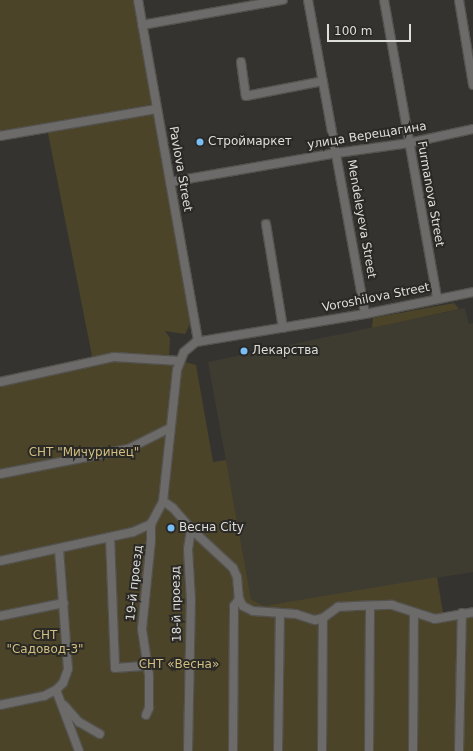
<!DOCTYPE html>
<html>
<head>
<meta charset="utf-8">
<style>
  body { margin:0 }
  #map { position:relative; width:473px; height:751px; overflow:hidden; background:#34332f; font-family:"DejaVu Sans",sans-serif }
  div>[style] { position:absolute }
  [style*='--x'] { left:calc(var(--x)*1px); top:calc(var(--y)*1px); width:calc(var(--w)*1px); rotate:calc(var(--a)*1deg) }
  .built>* { inset:0; background:#3e3b31 }
  .green>* { inset:0; background:#4c4428 }
  .roads { filter:drop-shadow(1px 0 #53524e) drop-shadow(-1px 0 #53524e) drop-shadow(0 1px #53524e) drop-shadow(0 -1px #53524e) }
  .minor>* { height:8px; margin:-4px; padding:0 4px; transform-origin:4px; border-radius:4px; background:#6c6b69 }
  .dots>* { width:11px; height:11px; translate:-50% -50%; box-sizing:border-box; border:2px solid #2a2925; border-radius:50% }
  span { translate:-50% -50%; white-space:nowrap; text-align:center; line-height:1.15; -webkit-text-stroke:4px #2a2925; paint-order:stroke }
  .street-label { font-size:12px; color:#dededb }
  .poi-label { font-size:12px; color:#dededb }
  .left { translate:0 -50%; text-align:left }
  .park-label { font-size:12px; color:#d1bf82 }
  .scale { position:absolute; left:327px; top:24px; width:84px; height:18px; box-sizing:border-box; border:2px solid #dededb; border-top:0; padding-left:5px; font-size:12px; line-height:14px; white-space:nowrap; color:#dededb; -webkit-text-stroke:3px #2a2925; paint-order:stroke }
</style>
</head>
<body>
<div id="map">
  <div class="built">
    <div style="clip-path:polygon(465px 308px,469px 324px,473px 323px,473px 572px,262px 606px,251px 599px,208px 362px)"></div>
  </div>
  <div class="green">
    <div style="clip-path:polygon(0 0,134px 0,153px 104px,0 133px)"></div>
    <div style="clip-path:polygon(155px 109px,190px 324px,185px 334px,165px 331px,170px 338px,169px 358px,196px 365px,213px 462px,226px 460px,251px 599px,263px 606px,437px 577px,444px 619px,473px 612px,473px 751px,0 751px,0 382px,93px 361px,47px 128px)"></div>
    <div style="clip-path:polygon(454px 303px,459px 309px,372px 328px,373px 318px)"></div>
  </div>
  <div class="roads">
    <div class="minor">
      <div style="--x:138;--y:0;--w:346;--a:80"></div>
      <div style="--x:308;--y:0;--w:319;--a:79.7"></div>
      <div style="--x:384;--y:0;--w:304;--a:79.9"></div>
      <div style="--x:459;--y:0;--w:86;--a:80.6"></div>
      <div style="--x:142;--y:25;--w:143;--a:-10.1"></div>
      <div style="--x:241;--y:62;--w:34;--a:82"></div>
      <div style="--x:246;--y:96;--w:78;--a:-11"></div>
      <div style="--x:0;--y:136;--w:159;--a:-9.8"></div>
      <div style="--x:170;--y:182;--w:169;--a:-9.9"></div>
      <div style="--x:337;--y:153;--w:73;--a:-7.9"></div>
      <div style="--x:409;--y:143;--w:66;--a:-12.3"></div>
      <div style="--x:266;--y:224;--w:105;--a:80.7"></div>
      <div style="--x:0;--y:382;--w:117;--a:-12.4"></div>
      <div style="--x:114;--y:357;--w:66;--a:3.5"></div>
      <div style="--x:0;--y:474;--w:130;--a:-11.1"></div>
      <div style="--x:128;--y:449;--w:47;--a:-26.6"></div>
      <div style="--x:163;--y:501;--w:12;--a:35"></div>
      <div style="--x:173;--y:508;--w:28;--a:49"></div>
      <div style="--x:191;--y:529;--w:57;--a:42.9"></div>
      <div style="--x:233;--y:568;--w:10;--a:66"></div>
      <div style="--x:237;--y:577;--w:22;--a:85"></div>
      <div style="--x:239;--y:599;--w:8;--a:60"></div>
      <div style="--x:243;--y:606;--w:11;--a:27"></div>
      <div style="--x:253;--y:611;--w:43;--a:4"></div>
      <div style="--x:296;--y:614;--w:20;--a:18"></div>
      <div style="--x:315;--y:620;--w:8;--a:-14"></div>
      <div style="--x:323;--y:618;--w:19;--a:-36"></div>
      <div style="--x:338;--y:607;--w:17;--a:-3"></div>
      <div style="--x:355;--y:606;--w:37;--a:-2"></div>
      <div style="--x:392;--y:605;--w:45;--a:18"></div>
      <div style="--x:435;--y:619;--w:39;--a:-10"></div>
      <div style="--x:110;--y:537;--w:131;--a:87.8"></div>
      <div style="--x:115;--y:668;--w:32;--a:-4"></div>
      <div style="--x:0;--y:561;--w:136;--a:-12.3"></div>
      <div style="--x:133;--y:532;--w:20;--a:-24"></div>
      <div style="--x:151;--y:524;--w:26;--a:-62"></div>
      <div style="--x:163;--y:501;--w:132;--a:-83.9"></div>
      <div style="--x:177;--y:370;--w:19;--a:-69"></div>
      <div style="--x:184;--y:352;--w:16;--a:-40"></div>
      <div style="--x:196;--y:342;--w:171;--a:-9.4"></div>
      <div style="--x:365;--y:314;--w:110;--a:-11.5"></div>
      <div style="--x:0;--y:616;--w:65;--a:-11.5"></div>
      <div style="--x:56;--y:690;--w:65;--a:69.3"></div>
      <div style="--x:0;--y:705;--w:45;--a:-11.6"></div>
      <div style="--x:44;--y:696;--w:13;--a:-27"></div>
      <div style="--x:56;--y:690;--w:10;--a:-45"></div>
      <div style="--x:63;--y:683;--w:15;--a:-70"></div>
      <div style="--x:68;--y:669;--w:121;--a:-94.3"></div>
      <div style="--x:64;--y:705;--w:23;--a:49"></div>
      <div style="--x:79;--y:722;--w:24;--a:30"></div>
      <div style="--x:146;--y:715;--w:8;--a:-67"></div>
      <div style="--x:149;--y:708;--w:33;--a:-90"></div>
      <div style="--x:149;--y:675;--w:47;--a:-98.7"></div>
      <div style="--x:142;--y:629;--w:89;--a:-84.2"></div>
      <div style="--x:151;--y:540;--w:16;--a:-90"></div>
      <div style="--x:188;--y:751;--w:150;--a:-88.9"></div>
      <div style="--x:191;--y:601;--w:52;--a:-93.3"></div>
      <div style="--x:188;--y:549;--w:20;--a:-81"></div>
      <div style="--x:233;--y:751;--w:145;--a:-89.6"></div>
      <div style="--x:234;--y:606;--w:9;--a:-54"></div>
      <div style="--x:278;--y:751;--w:136;--a:-89.2"></div>
      <div style="--x:322;--y:751;--w:133;--a:-89.6"></div>
      <div style="--x:369;--y:751;--w:145;--a:-89.6"></div>
      <div style="--x:413;--y:751;--w:138;--a:-89.6"></div>
      <div style="--x:459;--y:751;--w:138;--a:-88.8"></div>
    </div>
  </div>
  <div class="dots">
    <div style="left:200px;top:142px;background:#78bff7"></div>
    <div style="left:244px;top:351px;background:#78bff7"></div>
    <div style="left:171px;top:528px;background:#78bff7"></div>
  </div>
  <div class="street-label">
    <span style="left:367px;top:136px;rotate:-9deg">улица Верещагина</span>
    <span style="left:180px;top:169px;rotate:80deg">Pavlova Street</span>
    <span style="left:430px;top:194px;rotate:80deg">Furmanova Street</span>
    <span style="left:361px;top:219px;rotate:80deg">Mendeleyeva Street</span>
    <span style="left:376px;top:298px;rotate:-11deg">Voroshilova Street</span>
    <span style="left:135px;top:583px;rotate:-84deg">19-й проезд</span>
    <span style="left:177px;top:604px;rotate:-91deg">18-й проезд</span>
  </div>
  <div class="poi-label">
    <span class="left" style="left:208px;top:142px">Строймаркет</span>
    <span class="left" style="left:252px;top:351px">Лекарства</span>
    <span class="left" style="left:179px;top:528px">Весна City</span>
  </div>
  <div class="park-label">
    <span style="left:84px;top:453px">СНТ "Мичуринец"</span>
    <span style="left:45px;top:643px">СНТ<br>"Садовод-3"</span>
    <span style="left:179px;top:665px">СНТ «Весна»</span>
  </div>
  <div class="scale">100 m</div>
</div>
</body>
</html>
